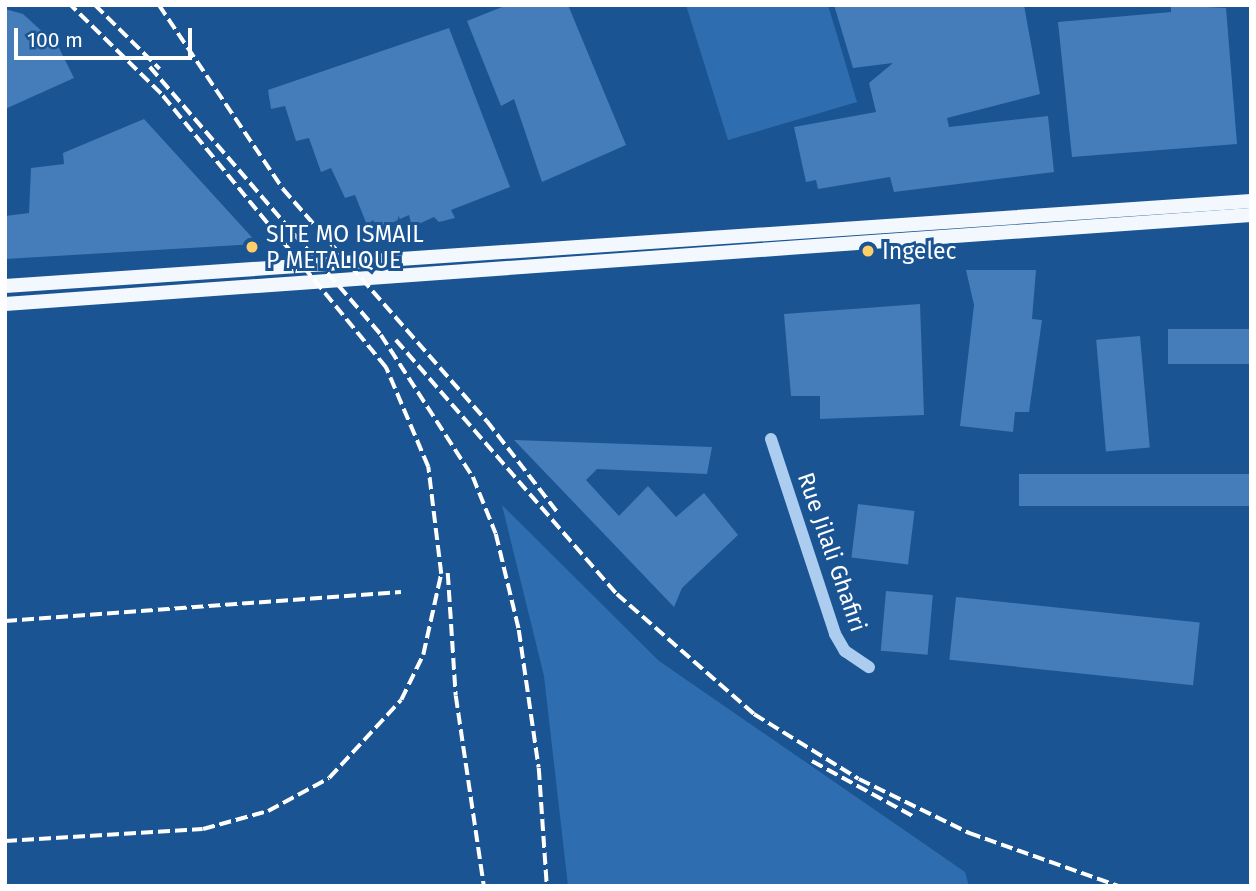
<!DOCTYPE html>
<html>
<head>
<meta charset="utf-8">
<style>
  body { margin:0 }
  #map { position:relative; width:1256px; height:891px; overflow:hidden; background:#1b5492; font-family:"Fira Sans",sans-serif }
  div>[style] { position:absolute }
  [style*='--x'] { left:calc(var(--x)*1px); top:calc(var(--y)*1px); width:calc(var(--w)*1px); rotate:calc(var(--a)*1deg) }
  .green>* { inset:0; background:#2e6eb0 }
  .building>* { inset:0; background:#447db9; transform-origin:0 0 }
  .minor>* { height:12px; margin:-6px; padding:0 6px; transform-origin:6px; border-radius:6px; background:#accdef }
  .major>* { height:14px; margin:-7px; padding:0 7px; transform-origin:7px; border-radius:7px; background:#f3f8ff }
  .rail>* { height:3.5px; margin-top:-1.75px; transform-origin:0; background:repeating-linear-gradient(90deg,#fff 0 12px,transparent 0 17px) }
  .dots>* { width:19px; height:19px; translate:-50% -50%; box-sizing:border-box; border:4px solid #1b5492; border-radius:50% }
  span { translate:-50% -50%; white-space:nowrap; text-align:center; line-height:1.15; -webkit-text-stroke:6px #1b5492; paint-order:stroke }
  .poi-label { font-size:23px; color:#fff }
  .left { translate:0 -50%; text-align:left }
  .street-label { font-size:23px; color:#fff }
  .frame { position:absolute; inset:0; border:7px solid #fff; pointer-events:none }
  .scale { position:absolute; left:14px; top:28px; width:178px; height:32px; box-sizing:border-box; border:4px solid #fff; border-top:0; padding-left:9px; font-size:21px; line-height:24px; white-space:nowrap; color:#fff; -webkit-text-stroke:5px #1b5492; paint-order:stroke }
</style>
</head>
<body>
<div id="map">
  <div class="green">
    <div style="clip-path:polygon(686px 5px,828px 5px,857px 102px,728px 140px)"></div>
    <div style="clip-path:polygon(502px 505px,659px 661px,965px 872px,969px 886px,568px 886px,544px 676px)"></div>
  </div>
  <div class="building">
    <div style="clip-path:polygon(507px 5px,568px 5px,626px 145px,542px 182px,514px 99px,501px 106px,467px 21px)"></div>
    <div style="clip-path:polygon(834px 5px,1024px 5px,1040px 94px,947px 118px,949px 127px,1048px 116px,1054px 172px,894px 192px,890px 177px,818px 189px,816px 180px,806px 182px,794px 127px,876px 112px,869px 83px,893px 63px,853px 68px)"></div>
    <div style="clip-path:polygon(1171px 5px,1226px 8px,1237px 144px,1072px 157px,1058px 22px,1171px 12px)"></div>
    <div style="clip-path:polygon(5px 9px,23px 14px,58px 46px,74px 78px,5px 109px)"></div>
    <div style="clip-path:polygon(449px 28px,510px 187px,451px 210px,455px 218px,439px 222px,434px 217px,412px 227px,409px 215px,378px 229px,373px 220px,367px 225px,355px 195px,345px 198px,331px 168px,321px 172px,309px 138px,296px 141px,285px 106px,271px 109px,268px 90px)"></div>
    <div style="clip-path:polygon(144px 119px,258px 244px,5px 259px,5px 216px,29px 213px,31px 168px,64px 164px,63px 153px)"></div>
    <div style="clip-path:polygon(966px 270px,1036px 270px,1032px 319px,1042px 320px,1029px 412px,1015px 412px,1013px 432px,960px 426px,974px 305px)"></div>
    <div style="clip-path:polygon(920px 304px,924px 415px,820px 419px,820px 396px,791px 396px,784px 314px)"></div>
    <div style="left:1251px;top:329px;width:35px;height:83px;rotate:90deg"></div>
    <div style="left:1140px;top:336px;width:112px;height:44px;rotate:85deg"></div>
    <div style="clip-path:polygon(514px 440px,712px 447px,707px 474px,597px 469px,586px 480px,619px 516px,648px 486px,676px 517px,704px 493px,738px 535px,682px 588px,674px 607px)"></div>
    <div style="left:1019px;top:474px;width:232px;height:32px"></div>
    <div style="left:858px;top:504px;width:57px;height:54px;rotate:7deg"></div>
    <div style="left:886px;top:591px;width:47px;height:60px;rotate:5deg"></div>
    <div style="left:956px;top:597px;width:245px;height:63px;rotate:6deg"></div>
  </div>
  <div class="minor">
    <div style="--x:771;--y:439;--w:205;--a:71.8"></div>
    <div style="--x:835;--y:634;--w:20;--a:60"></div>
    <div style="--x:845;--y:651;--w:29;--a:34"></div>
  </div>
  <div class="major">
    <div style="--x:5;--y:286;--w:1249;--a:-3.9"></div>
    <div style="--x:5;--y:304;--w:1249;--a:-4.09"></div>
  </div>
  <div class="rail">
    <div style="--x:95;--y:5;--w:91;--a:44.6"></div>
    <div style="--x:159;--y:5;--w:222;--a:56"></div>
    <div style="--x:283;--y:189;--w:309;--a:48.7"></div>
    <div style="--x:487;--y:421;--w:116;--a:52.3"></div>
    <div style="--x:150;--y:67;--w:354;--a:49.2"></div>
    <div style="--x:381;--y:335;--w:169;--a:57.1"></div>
    <div style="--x:473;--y:477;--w:61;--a:68"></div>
    <div style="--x:496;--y:534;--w:99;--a:76.5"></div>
    <div style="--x:519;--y:630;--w:139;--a:81.8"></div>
    <div style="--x:539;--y:768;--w:118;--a:86.1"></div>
    <div style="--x:396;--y:340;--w:337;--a:49"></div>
    <div style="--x:617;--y:594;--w:182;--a:41.2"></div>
    <div style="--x:754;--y:714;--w:123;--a:31.8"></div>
    <div style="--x:859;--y:779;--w:123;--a:26.1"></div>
    <div style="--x:969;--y:833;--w:159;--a:19.5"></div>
    <div style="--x:448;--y:573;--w:123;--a:86.3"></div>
    <div style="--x:456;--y:696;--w:192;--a:81.6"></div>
    <div style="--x:5;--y:621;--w:397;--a:-4.2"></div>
    <div style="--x:812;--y:761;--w:119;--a:28.7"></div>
    <div style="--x:5;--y:841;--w:198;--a:-3.5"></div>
    <div style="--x:203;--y:829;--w:67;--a:-15.5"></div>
    <div style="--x:268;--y:811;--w:69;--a:-28.4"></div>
    <div style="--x:329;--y:778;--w:106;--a:-47.3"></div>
    <div style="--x:401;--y:700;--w:50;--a:-63.9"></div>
    <div style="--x:423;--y:655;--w:83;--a:-77.5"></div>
    <div style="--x:441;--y:574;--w:108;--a:-96.9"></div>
    <div style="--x:428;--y:467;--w:108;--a:-113"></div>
    <div style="--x:386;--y:368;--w:355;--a:-129.4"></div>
    <div style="--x:161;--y:94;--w:127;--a:-135.6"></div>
  </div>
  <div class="dots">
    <div style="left:252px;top:247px;background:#ffce69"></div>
    <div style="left:868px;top:251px;background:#ffce69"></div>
  </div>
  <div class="poi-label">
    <span class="left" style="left:266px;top:247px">SITE MO ISMAIL<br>P METALIQUE</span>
    <span class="left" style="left:882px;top:251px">Ingelec</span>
  </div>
  <div class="street-label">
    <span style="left:832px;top:552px;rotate:71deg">Rue Jilali Ghafiri</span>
  </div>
  <div class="frame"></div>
  <div class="scale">100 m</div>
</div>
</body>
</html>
